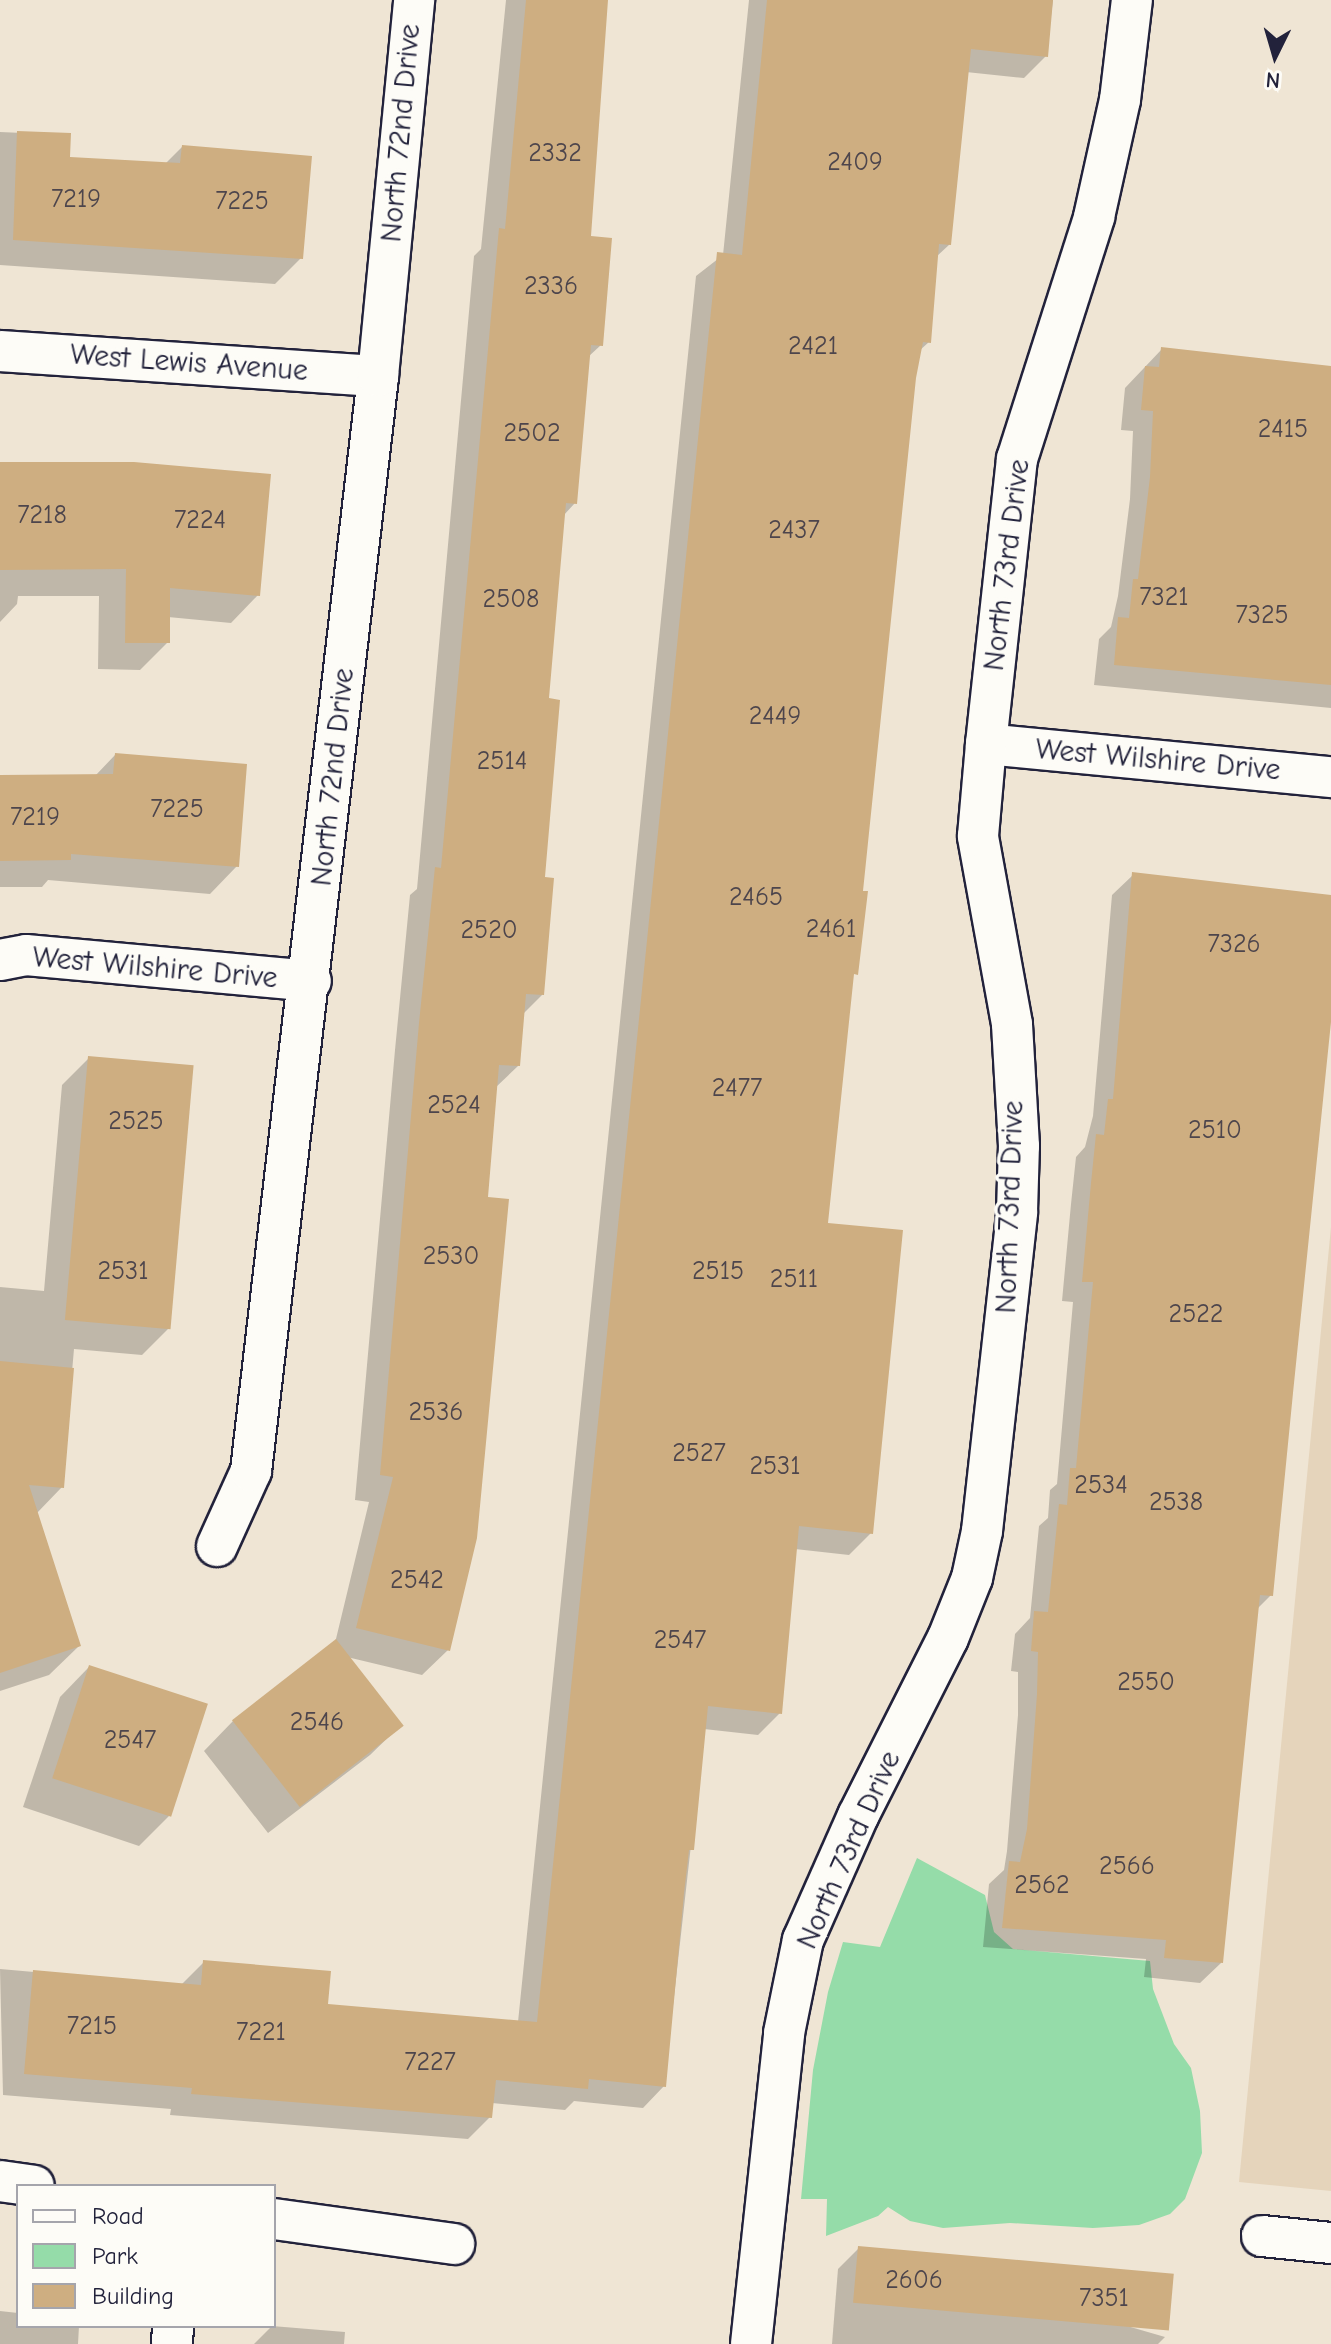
<!DOCTYPE html>
<html>
<head>
<meta charset="utf-8">
<style>
  body { margin:0 }
  #map { position:relative; width:1331px; height:2344px; overflow:hidden; background:#efe5d4; font-family:"Comic Neue",sans-serif }
  div>[style] { position:absolute }
  [style*='--x'] { left:calc(var(--x)*1px); top:calc(var(--y)*1px); width:calc(var(--w)*1px); rotate:calc(var(--a)*1deg) }
  .built>* { inset:0; background:#e5d4bb }
  .green>* { inset:0; background:#95dca9 }
  .shadow>* { inset:0; background:#0003 }
  .building>* { inset:0; background:#ceae81; transform-origin:0 0 }
  .roads { filter:drop-shadow(2px 0 #22223b) drop-shadow(-2px 0 #22223b) drop-shadow(0 2px #22223b) drop-shadow(0 -2px #22223b) }
  .minor>* { height:40px; margin:-20px; padding:0 20px; transform-origin:20px; border-radius:20px; background:#fdfcf7 }
  span { translate:-50% -50%; white-space:nowrap; text-align:center; line-height:1.15; -webkit-text-stroke:7px #fdfcf7; paint-order:stroke }
  .number-label { font-size:26px; color:#4d454c }
  .number-label span { -webkit-text-stroke-width:0 }
  .street-label { font-size:30px; color:#22223b }
  .legend { position:absolute; left:16px; top:2184px; width:260px; height:144px; box-sizing:border-box; background:#fdfcf7; border:2px solid #a5a5ac; margin:0; padding:10px 14px; list-style:none; font-size:24px; color:#22223b }
  .legend li { display:flex; align-items:center; gap:16px; height:40px }
  .legend b { width:40px; border:2px solid #a5a5ac }
  .north { position:absolute; left:1235px; top:16px; width:80px; height:80px; -webkit-text-stroke:6px #fdfcf7; paint-order:stroke; rotate:185deg; font-size:22px; font-weight:700; line-height:32px; text-align:center; color:#22223b }
  .north::after { content:''; display:block; margin:auto; width:28px; height:36px; background:#22223b; clip-path:polygon(50% 0,100% 100%,50% 72%,0 100%) }
</style>
</head>
<body>
<div id="map">
  <div class="built">
    <div style="clip-path:polygon(1331px 1227px,1331px 2191px,1239px 2182px)"></div>
  </div>
  <div class="green">
    <div style="clip-path:polygon(917px 1858px,985px 1895px,994px 1932px,1013px 1949px,1150px 1961px,1153px 1989px,1174px 2044px,1191px 2068px,1200px 2111px,1202px 2153px,1185px 2199px,1170px 2214px,1139px 2225px,1093px 2228px,1010px 2223px,943px 2228px,910px 2221px,888px 2207px,878px 2216px,826px 2236px,827px 2199px,801px 2199px,813px 2070px,828px 1992px,843px 1942px,880px 1947px)"></div>
  </div>
  <div class="shadow">
    <div style="clip-path:polygon(506px 0,606px 0,588px 238px,601px 345px,588px 357px,575px 503px,563px 516px,547px 700px,542px 995px,523px 1014px,518px 1066px,495px 1088px,448px 1650px,422px 1675px,347px 1657px,400px 1726px,370px 1755px,268px 1833px,204px 1751px,233px 1721px,335px 1643px,369px 1502px,355px 1500px,395px 1050px,410px 895px,417px 889px,474px 256px,481px 249px)"></div>
    <div style="clip-path:polygon(749px 0,1053px 0,1046px 56px,1024px 78px,966px 72px,950px 244px,936px 257px,929px 342px,919px 351px,914px 378px,826px 1225px,871px 1533px,849px 1555px,795px 1549px,780px 1713px,758px 1735px,704px 1729px,664px 2086px,643px 2108px,574px 2101px,565px 2110px,492px 2103px,490px 2117px,468px 2139px,170px 2115px,171px 2109px,3px 2095px,0 1969px,181px 1985px,204px 1962px,326px 2006px,518px 2022px,696px 276px,723px 255px)"></div>
    <div style="clip-path:polygon(0 132px,69px 135px,68px 159px,165px 164px,182px 147px,301px 258px,275px 284px,0 265px)"></div>
    <div style="clip-path:polygon(1162px 349px,1331px 372px,1331px 708px,1094px 685px,1099px 639px,1111px 627px,1118px 596px,1130px 499px,1133px 431px,1121px 430px,1125px 388px)"></div>
    <div style="clip-path:polygon(0 464px,258px 595px,231px 623px,168px 617px,168px 642px,140px 670px,98px 669px,99px 596px,18px 596px,17px 604px,0 622px)"></div>
    <div style="clip-path:polygon(115px 755px,237px 866px,210px 894px,48px 880px,42px 887px,0 887px,0 777px,95px 776px)"></div>
    <div style="clip-path:polygon(1133px 875px,1331px 897px,1331px 1009px,1271px 1595px,1257px 1609px,1221px 1963px,1200px 1983px,1144px 1977px,1146px 1959px,983px 1947px,989px 1884px,1004px 1870px,1007px 1851px,1018px 1715px,1018px 1672px,1011px 1671px,1015px 1634px,1030px 1618px,1039px 1526px,1048px 1518px,1050px 1490px,1057px 1484px,1073px 1302px,1062px 1301px,1071px 1204px,1076px 1157px,1085px 1147px,1093px 1116px,1112px 895px)"></div>
    <div style="clip-path:polygon(89px 1058px,169px 1328px,142px 1355px,74px 1349px,62px 1487px,36px 1514px,0 1511px,0 1287px,44px 1291px,62px 1085px)"></div>
    <div style="clip-path:polygon(0 1541px,79px 1646px,49px 1675px,0 1691px)"></div>
    <div style="clip-path:polygon(89px 1667px,169px 1816px,139px 1846px,23px 1807px,60px 1697px)"></div>
    <div style="clip-path:polygon(859px 2248px,1165px 2337px,1158px 2344px,832px 2344px,838px 2269px)"></div>
    <div style="clip-path:polygon(0 2311px,18px 2313px,18px 2326px,79px 2326px,78px 2344px,0 2344px)"></div>
    <div style="clip-path:polygon(272px 2326px,345px 2332px,344px 2344px,254px 2344px)"></div>
  </div>
  <div class="building">
    <div style="clip-path:polygon(526px 0,608px 0,591px 236px,612px 238px,603px 346px,591px 345px,577px 504px,566px 503px,549px 698px,560px 700px,545px 877px,554px 878px,544px 995px,526px 994px,520px 1066px,499px 1065px,488px 1197px,509px 1199px,477px 1538px,450px 1651px,356px 1628px,393px 1477px,380px 1475px,419px 1023px,435px 867px,441px 868px,499px 228px,505px 229px)"></div>
    <div style="clip-path:polygon(767px 0,1053px 0,1048px 57px,971px 49px,951px 245px,939px 244px,931px 343px,923px 342px,916px 378px,863px 891px,868px 891px,858px 975px,854px 974px,828px 1223px,903px 1230px,873px 1534px,799px 1526px,782px 1714px,708px 1706px,694px 1850px,689px 1850px,684px 1893px,666px 2087px,589px 2079px,588px 2089px,496px 2080px,492px 2118px,191px 2094px,192px 2088px,24px 2074px,33px 1970px,201px 1985px,203px 1960px,331px 1971px,328px 2004px,537px 2022px,717px 252px,742px 255px)"></div>
    <div style="clip-path:polygon(17px 131px,71px 133px,70px 157px,180px 163px,182px 145px,312px 156px,303px 259px,13px 240px)"></div>
    <div style="clip-path:polygon(1161px 347px,1331px 366px,1331px 685px,1114px 665px,1118px 617px,1129px 618px,1133px 579px,1138px 579px,1150px 477px,1153px 411px,1141px 410px,1145px 366px,1159px 367px)"></div>
    <div style="clip-path:polygon(0 462px,134px 462px,271px 474px,260px 596px,170px 588px,170px 643px,125px 643px,126px 569px,0 570px)"></div>
    <div style="clip-path:polygon(115px 753px,247px 764px,239px 867px,71px 854px,71px 860px,0 861px,0 775px,113px 774px)"></div>
    <div style="clip-path:polygon(1132px 872px,1331px 895px,1331px 1022px,1293px 1393px,1273px 1596px,1260px 1595px,1223px 1963px,1164px 1958px,1166px 1940px,1002px 1928px,1009px 1861px,1020px 1862px,1027px 1829px,1037px 1694px,1038px 1652px,1031px 1651px,1034px 1611px,1048px 1612px,1059px 1504px,1067px 1505px,1070px 1468px,1076px 1468px,1093px 1282px,1082px 1282px,1091px 1183px,1096px 1134px,1104px 1135px,1108px 1099px,1113px 1099px)"></div>
    <div style="left:88px;top:1056px;width:106px;height:265px;rotate:5deg"></div>
    <div style="clip-path:polygon(0 1361px,74px 1368px,64px 1488px,29px 1485px,81px 1646px,0 1673px)"></div>
    <div style="left:336px;top:1639px;width:110px;height:132px;rotate:52deg"></div>
    <div style="left:89px;top:1665px;width:125px;height:119px;rotate:18deg"></div>
    <div style="left:858px;top:2246px;width:317px;height:57px;rotate:5deg"></div>
  </div>
  <div class="roads">
    <div class="minor">
      <div style="--x:0;--y:351;--w:379;--a:3.8"></div>
      <div style="--x:986;--y:744;--w:347;--a:5.5"></div>
      <div style="--x:0;--y:960;--w:26;--a:-11"></div>
      <div style="--x:26;--y:955;--w:286;--a:5.2"></div>
      <div style="--x:217;--y:1546;--w:82;--a:-65.6"></div>
      <div style="--x:251;--y:1471;--w:1102;--a:-83.38"></div>
      <div style="--x:378;--y:376;--w:378;--a:-84.5"></div>
      <div style="--x:0;--y:2181;--w:34;--a:8"></div>
      <div style="--x:274;--y:2219;--w:182;--a:7.9"></div>
      <div style="--x:1262;--y:2236;--w:69;--a:5.8"></div>
      <div style="--x:172;--y:2344;--w:18;--a:-87"></div>
      <div style="--x:751;--y:2344;--w:313;--a:-83.9"></div>
      <div style="--x:784;--y:2033;--w:95;--a:-78.5"></div>
      <div style="--x:803;--y:1940;--w:136;--a:-66.1"></div>
      <div style="--x:858;--y:1816;--w:199;--a:-63.2"></div>
      <div style="--x:948;--y:1638;--w:65;--a:-68.2"></div>
      <div style="--x:972;--y:1578;--w:48;--a:-78"></div>
      <div style="--x:982;--y:1531;--w:321;--a:-83.7"></div>
      <div style="--x:1017;--y:1212;--w:66;--a:-88.3"></div>
      <div style="--x:1019;--y:1146;--w:122;--a:-93.3"></div>
      <div style="--x:1012;--y:1024;--w:191;--a:-100.3"></div>
      <div style="--x:978;--y:836;--w:92;--a:-85"></div>
      <div style="--x:986;--y:744;--w:287;--a:-83.8"></div>
      <div style="--x:1017;--y:459;--w:254;--a:-72.3"></div>
      <div style="--x:1094;--y:217;--w:120;--a:-77.5"></div>
      <div style="--x:1120;--y:100;--w:101;--a:-83.2"></div>
    </div>
  </div>
  <div class="number-label">
    <span style="left:555px;top:154px">2332</span>
    <span style="left:855px;top:163px">2409</span>
    <span style="left:76px;top:200px">7219</span>
    <span style="left:242px;top:202px">7225</span>
    <span style="left:551px;top:287px">2336</span>
    <span style="left:813px;top:347px">2421</span>
    <span style="left:1283px;top:430px">2415</span>
    <span style="left:532px;top:434px">2502</span>
    <span style="left:42px;top:516px">7218</span>
    <span style="left:200px;top:521px">7224</span>
    <span style="left:794px;top:531px">2437</span>
    <span style="left:1164px;top:598px">7321</span>
    <span style="left:511px;top:600px">2508</span>
    <span style="left:1262px;top:616px">7325</span>
    <span style="left:775px;top:717px">2449</span>
    <span style="left:502px;top:762px">2514</span>
    <span style="left:177px;top:810px">7225</span>
    <span style="left:35px;top:818px">7219</span>
    <span style="left:756px;top:898px">2465</span>
    <span style="left:831px;top:930px">2461</span>
    <span style="left:489px;top:931px">2520</span>
    <span style="left:1234px;top:945px">7326</span>
    <span style="left:737px;top:1089px">2477</span>
    <span style="left:454px;top:1106px">2524</span>
    <span style="left:136px;top:1122px">2525</span>
    <span style="left:1215px;top:1131px">2510</span>
    <span style="left:451px;top:1257px">2530</span>
    <span style="left:123px;top:1272px">2531</span>
    <span style="left:718px;top:1272px">2515</span>
    <span style="left:794px;top:1280px">2511</span>
    <span style="left:1196px;top:1315px">2522</span>
    <span style="left:436px;top:1413px">2536</span>
    <span style="left:699px;top:1454px">2527</span>
    <span style="left:775px;top:1467px">2531</span>
    <span style="left:1101px;top:1486px">2534</span>
    <span style="left:1176px;top:1503px">2538</span>
    <span style="left:417px;top:1581px">2542</span>
    <span style="left:680px;top:1641px">2547</span>
    <span style="left:1146px;top:1683px">2550</span>
    <span style="left:317px;top:1723px">2546</span>
    <span style="left:130px;top:1741px">2547</span>
    <span style="left:1127px;top:1867px">2566</span>
    <span style="left:1042px;top:1886px">2562</span>
    <span style="left:92px;top:2027px">7215</span>
    <span style="left:261px;top:2033px">7221</span>
    <span style="left:430px;top:2063px">7227</span>
    <span style="left:914px;top:2281px">2606</span>
    <span style="left:1104px;top:2299px">7351</span>
  </div>
  <div class="street-label">
    <span style="left:401px;top:133px;rotate:-85deg">North 72nd Drive</span>
    <span style="left:189px;top:363px;rotate:4deg">West Lewis Avenue</span>
    <span style="left:1007px;top:565px;rotate:-83deg">North 73rd Drive</span>
    <span style="left:1158px;top:760px;rotate:5deg">West Wilshire Drive</span>
    <span style="left:333px;top:777px;rotate:-84deg">North 72nd Drive</span>
    <span style="left:155px;top:968px;rotate:5deg">West Wilshire Drive</span>
    <span style="left:1010px;top:1207px;rotate:-88deg">North 73rd Drive</span>
    <span style="left:849px;top:1850px;rotate:-66deg">North 73rd Drive</span>
  </div>
  <ul class="legend">
  <li><b style="height:10px;background:#fdfcf7"></b>Road</li>
  <li><b style="height:22px;background:#95dca9"></b>Park</li>
  <li><b style="height:22px;background:#ceae81"></b>Building</li>
  </ul>
  <div class="north">N</div>
</div>
</body>
</html>
